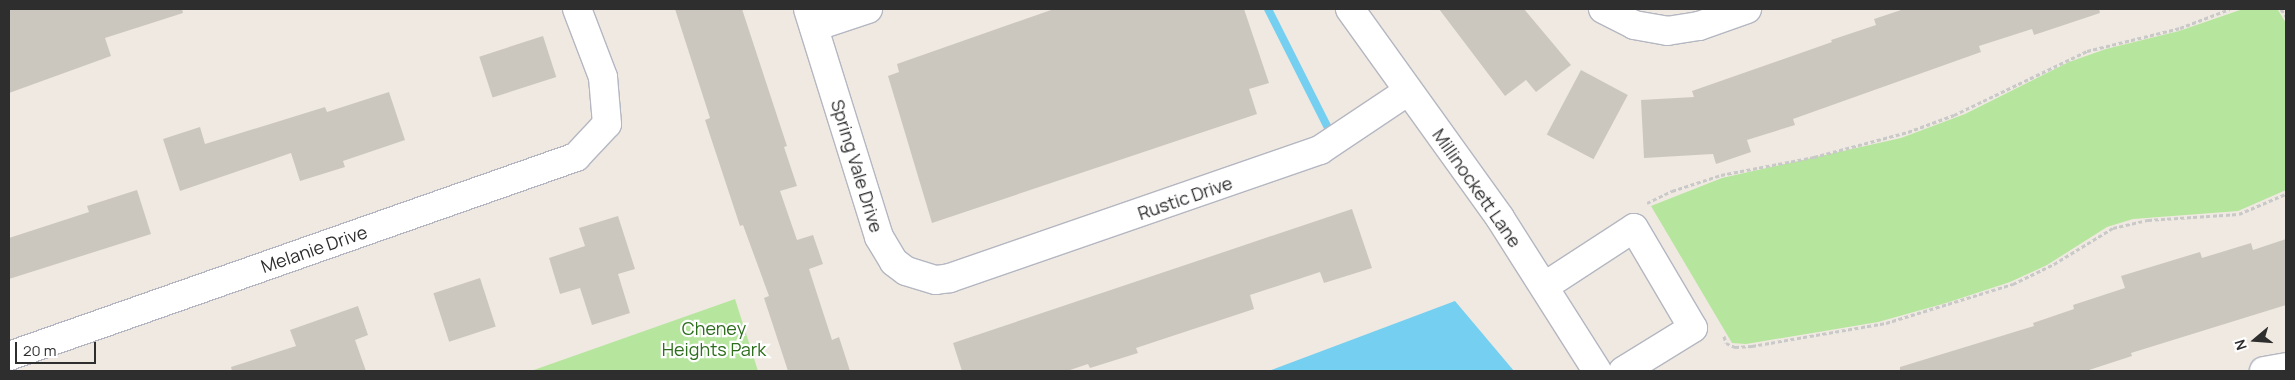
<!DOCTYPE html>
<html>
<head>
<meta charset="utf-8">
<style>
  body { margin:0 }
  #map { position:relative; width:2295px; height:380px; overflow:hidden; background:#efe9e1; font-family:Manrope,sans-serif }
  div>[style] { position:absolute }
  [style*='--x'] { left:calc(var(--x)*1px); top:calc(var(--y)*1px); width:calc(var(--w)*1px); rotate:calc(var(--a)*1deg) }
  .green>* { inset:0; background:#b6e59e }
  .water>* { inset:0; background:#75cff0 }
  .stream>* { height:8px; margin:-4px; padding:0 4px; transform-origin:4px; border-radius:4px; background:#75cff0 }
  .building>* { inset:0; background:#cbc7bf; transform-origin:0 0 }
  .path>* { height:3px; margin-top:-1.5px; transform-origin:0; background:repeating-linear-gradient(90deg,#c9c9c9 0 4px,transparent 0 6.5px) }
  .roads { filter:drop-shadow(1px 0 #b4b7c1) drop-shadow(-1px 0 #b4b7c1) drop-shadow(0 1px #b4b7c1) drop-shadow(0 -1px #b4b7c1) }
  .minor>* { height:28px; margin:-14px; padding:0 14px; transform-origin:14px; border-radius:14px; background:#fff }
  span { translate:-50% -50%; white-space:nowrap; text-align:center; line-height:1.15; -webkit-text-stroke:4.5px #fff; paint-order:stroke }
  .street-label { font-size:18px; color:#2e2e2e }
  .park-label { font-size:18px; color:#2c6e1b }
  .frame { position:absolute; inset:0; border:10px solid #2e2e2e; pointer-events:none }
  .north { position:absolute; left:2230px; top:315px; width:50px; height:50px; -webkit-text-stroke:4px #fff; paint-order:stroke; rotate:252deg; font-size:14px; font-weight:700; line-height:20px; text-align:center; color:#2e2e2e }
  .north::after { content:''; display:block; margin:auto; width:18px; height:22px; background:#2e2e2e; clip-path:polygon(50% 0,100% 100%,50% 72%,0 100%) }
  .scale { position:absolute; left:15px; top:342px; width:81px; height:22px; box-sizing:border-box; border:2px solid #2e2e2e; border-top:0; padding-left:6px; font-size:15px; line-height:18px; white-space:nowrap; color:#2e2e2e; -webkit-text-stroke:4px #fff; paint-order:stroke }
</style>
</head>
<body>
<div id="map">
  <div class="green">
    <div style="clip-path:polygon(2243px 9px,2278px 10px,2286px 23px,2286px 190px,2238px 211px,2133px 219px,2107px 227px,2047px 265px,2010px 282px,1946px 303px,1878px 322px,1746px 344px,1732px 343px,1651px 206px,1722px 178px,1901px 138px,1965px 114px,2069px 62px,2106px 49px,2179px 31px)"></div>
    <div style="clip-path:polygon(735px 299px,758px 371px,531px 371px)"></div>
  </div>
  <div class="water">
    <div style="clip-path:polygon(1455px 301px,1514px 371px,1269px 371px)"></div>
  </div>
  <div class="stream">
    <div style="--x:1268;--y:9;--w:133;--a:63.2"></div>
  </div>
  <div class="building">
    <div style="clip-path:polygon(9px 9px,182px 9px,183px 13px,105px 38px,111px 56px,9px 93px)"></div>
    <div style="clip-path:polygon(675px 9px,742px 9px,787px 146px,784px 147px,797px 186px,780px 191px,797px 240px,813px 235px,823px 264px,809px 269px,832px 340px,839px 337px,850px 371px,788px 371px,764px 298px,769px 296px,743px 225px,740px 226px,705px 120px,710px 118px)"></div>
    <div style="clip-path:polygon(1054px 9px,1244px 9px,1269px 83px,1249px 89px,1257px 114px,932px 223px,888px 76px,899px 72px,897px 64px)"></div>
    <div style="clip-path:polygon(1439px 9px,1524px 9px,1571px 65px,1536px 92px,1526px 80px,1505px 96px)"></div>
    <div style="clip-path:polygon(1904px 9px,2099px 9px,2100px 13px,2034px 35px,2032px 29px,1979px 46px,1981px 52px,1793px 119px,1795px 125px,1747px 140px,1751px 152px,1716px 164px,1713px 154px,1644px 158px,1641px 100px,1694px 97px,1692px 91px,1832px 42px,1831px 40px,1876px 25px,1874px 19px)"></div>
    <div style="left:543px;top:36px;width:43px;height:67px;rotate:72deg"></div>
    <div style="left:1581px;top:70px;width:53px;height:73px;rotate:28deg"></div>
    <div style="clip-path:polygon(389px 92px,405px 140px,343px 161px,345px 167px,300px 181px,291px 153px,180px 191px,163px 139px,200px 127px,205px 144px,325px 107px,327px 112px)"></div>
    <div style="clip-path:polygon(137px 190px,151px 234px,9px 279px,9px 238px,89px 212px,87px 206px)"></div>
    <div style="clip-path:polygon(1352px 209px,1372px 268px,1324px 283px,1320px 272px,1250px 295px,1254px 309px,1136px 348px,1138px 353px,1090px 368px,1088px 364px,1067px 371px,962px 371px,953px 343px)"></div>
    <div style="clip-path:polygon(618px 216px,635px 269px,618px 274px,630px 313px,592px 325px,580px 288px,560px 294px,549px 258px,585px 246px,579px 228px)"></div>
    <div style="clip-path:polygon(2286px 239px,2286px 305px,2131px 353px,2132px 356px,2086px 371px,1900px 371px,1900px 367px,2034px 326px,2033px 323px,2074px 309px,2073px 305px,2125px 288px,2121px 276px,2200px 252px,2202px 258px,2251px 243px,2253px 250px)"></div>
    <div style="left:480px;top:278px;width:51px;height:49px;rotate:72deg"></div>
    <div style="clip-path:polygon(358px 306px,368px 335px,355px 340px,366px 371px,232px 371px,231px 367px,296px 346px,290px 330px)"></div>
  </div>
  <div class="path">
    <div style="--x:2281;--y:9;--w:9;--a:54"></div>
    <div style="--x:1647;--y:203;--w:28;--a:-26"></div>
    <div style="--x:1672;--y:191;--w:52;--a:-18.1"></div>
    <div style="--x:1721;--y:175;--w:95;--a:-11"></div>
    <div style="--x:1814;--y:157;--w:97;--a:-14.9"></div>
    <div style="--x:1908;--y:132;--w:49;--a:-20.3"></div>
    <div style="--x:1954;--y:115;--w:148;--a:-25.7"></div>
    <div style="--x:2087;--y:51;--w:96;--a:-13.9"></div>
    <div style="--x:2180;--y:28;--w:53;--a:-20.8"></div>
    <div style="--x:1724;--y:336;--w:7;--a:74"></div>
    <div style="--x:1726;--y:343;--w:10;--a:24"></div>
    <div style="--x:1735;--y:347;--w:17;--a:-3"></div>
    <div style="--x:1752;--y:346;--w:136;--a:-9.7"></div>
    <div style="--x:1886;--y:323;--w:133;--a:-17.1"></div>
    <div style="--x:2013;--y:284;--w:46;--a:-26"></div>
    <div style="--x:2054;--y:264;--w:69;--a:-31.4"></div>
    <div style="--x:2113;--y:228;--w:36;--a:-13"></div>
    <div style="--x:2148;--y:220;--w:91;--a:-3.8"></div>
    <div style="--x:2239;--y:214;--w:51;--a:-23.1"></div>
  </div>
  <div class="roads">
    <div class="minor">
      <div style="--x:808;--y:9;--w:239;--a:72.7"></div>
      <div style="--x:879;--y:237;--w:29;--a:59"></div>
      <div style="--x:894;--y:262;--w:15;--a:37"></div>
      <div style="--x:906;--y:271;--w:31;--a:17"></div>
      <div style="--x:936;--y:280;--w:14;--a:-8"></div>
      <div style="--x:950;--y:278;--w:392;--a:-19.1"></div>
      <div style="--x:1320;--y:150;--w:106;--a:-33.8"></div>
      <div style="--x:1350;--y:9;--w:257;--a:54.3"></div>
      <div style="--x:1500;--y:218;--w:181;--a:57.6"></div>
      <div style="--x:1603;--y:9;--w:35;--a:27"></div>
      <div style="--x:1634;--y:25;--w:34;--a:10"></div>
      <div style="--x:1667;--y:31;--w:32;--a:-9"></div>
      <div style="--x:1699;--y:26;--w:51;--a:-19.5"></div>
      <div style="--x:814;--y:27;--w:57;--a:-18.4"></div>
      <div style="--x:1545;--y:286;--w:106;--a:-33.1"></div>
      <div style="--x:1634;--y:228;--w:116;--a:59.5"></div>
      <div style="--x:1693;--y:328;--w:82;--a:148.4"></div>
      <div style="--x:9;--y:356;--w:601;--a:-19.34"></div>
      <div style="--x:576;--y:157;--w:45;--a:-46.8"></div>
      <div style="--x:607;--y:124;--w:47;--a:-94.9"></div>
      <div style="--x:603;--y:77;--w:73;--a:-110.9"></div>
      <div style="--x:2264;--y:371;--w:22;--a:-10"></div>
    </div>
  </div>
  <div class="street-label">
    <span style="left:857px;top:166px;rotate:73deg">Spring Vale Drive</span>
    <span style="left:1477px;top:188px;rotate:55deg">Millinockett Lane</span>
    <span style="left:1185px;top:198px;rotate:-19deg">Rustic Drive</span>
    <span style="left:314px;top:249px;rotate:-19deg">Melanie Drive</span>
  </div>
  <div class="park-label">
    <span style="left:714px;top:339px">Cheney<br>Heights Park</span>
  </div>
  <div class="frame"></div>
  <div class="north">N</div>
  <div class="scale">20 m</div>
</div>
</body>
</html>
